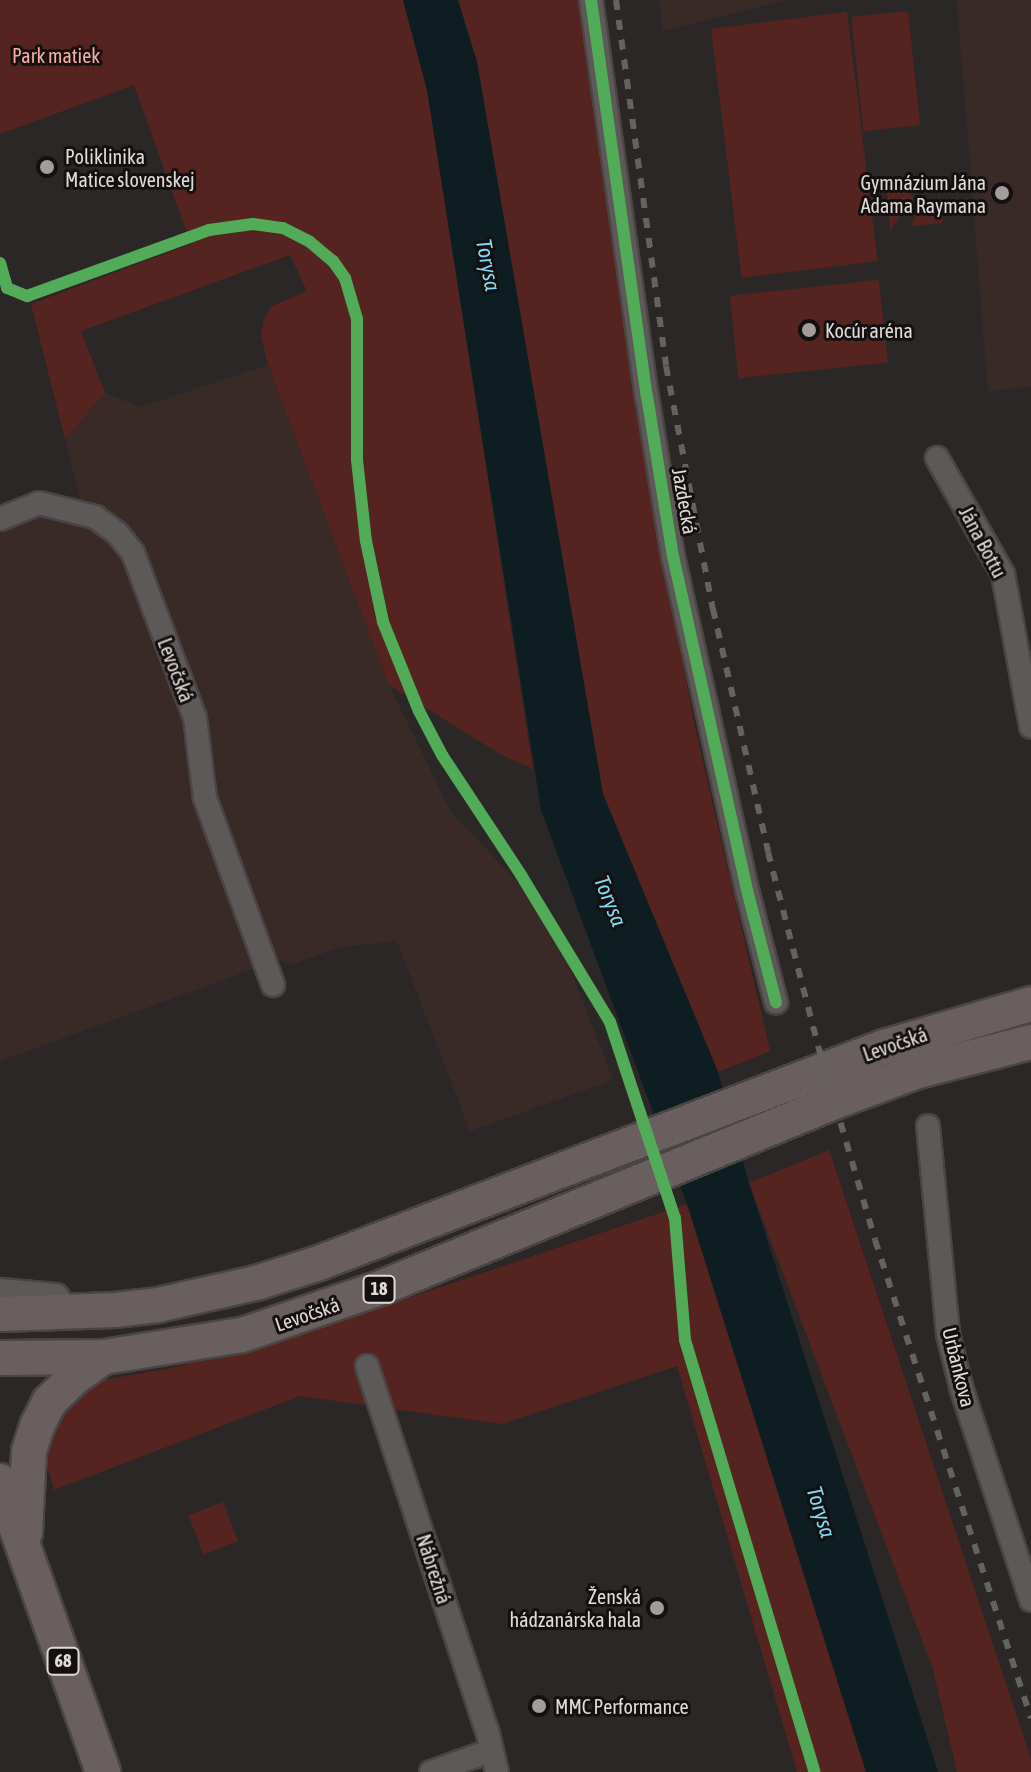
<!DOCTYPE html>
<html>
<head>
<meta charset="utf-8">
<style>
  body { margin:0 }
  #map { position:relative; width:1031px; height:1772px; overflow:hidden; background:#2c2727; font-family:"Asap Condensed",sans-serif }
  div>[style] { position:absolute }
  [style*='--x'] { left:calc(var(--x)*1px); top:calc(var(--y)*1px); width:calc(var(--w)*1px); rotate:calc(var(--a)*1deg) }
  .built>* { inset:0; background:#392a28 }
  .green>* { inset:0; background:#552420; transform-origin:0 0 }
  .water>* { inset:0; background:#0e1d22 }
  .roads { filter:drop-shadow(2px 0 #4a4544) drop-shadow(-2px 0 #4a4544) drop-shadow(0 2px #4a4544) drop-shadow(0 -2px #4a4544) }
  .street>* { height:22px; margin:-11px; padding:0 11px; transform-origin:11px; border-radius:11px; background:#5d5958 }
  .secondary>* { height:30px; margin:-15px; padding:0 15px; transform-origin:15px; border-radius:15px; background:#5d5958 }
  .primary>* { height:34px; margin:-17px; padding:0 17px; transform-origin:17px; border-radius:17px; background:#695f5e }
  .rail>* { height:6px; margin-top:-3px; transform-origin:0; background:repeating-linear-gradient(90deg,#656262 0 10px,transparent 0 20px) }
  .cycleway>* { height:12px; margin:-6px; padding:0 6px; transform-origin:6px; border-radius:6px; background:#51ab58 }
  .dots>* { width:22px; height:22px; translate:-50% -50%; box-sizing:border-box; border:4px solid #14100f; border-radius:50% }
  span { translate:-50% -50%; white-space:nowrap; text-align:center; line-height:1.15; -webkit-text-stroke:6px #14100f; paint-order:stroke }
  .shield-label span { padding:2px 6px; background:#14100f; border:2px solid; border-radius:6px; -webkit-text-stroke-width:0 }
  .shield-label { font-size:18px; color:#e1dbda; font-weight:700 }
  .park-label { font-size:20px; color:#f9ada4 }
  .poi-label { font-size:20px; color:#e1dbda }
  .left { translate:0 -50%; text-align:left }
  .right { translate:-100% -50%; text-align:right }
  .street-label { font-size:20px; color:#e1dbda }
  .water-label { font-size:22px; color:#83daf4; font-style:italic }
</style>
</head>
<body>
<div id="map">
  <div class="built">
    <div style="clip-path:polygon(659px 0,786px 0,663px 31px)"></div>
    <div style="clip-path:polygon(957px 0,1031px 0,1031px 386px,988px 392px)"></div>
    <div style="clip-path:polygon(268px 365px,389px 685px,451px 812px,550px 916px,613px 1080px,470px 1131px,397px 941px,341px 947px,293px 964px,278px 960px,0 1061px,0 522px,33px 509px,86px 525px,65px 439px,105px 393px,141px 407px)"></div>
  </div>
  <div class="green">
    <div style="clip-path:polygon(0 0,403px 0,427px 90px,533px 769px,500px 754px,389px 685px,268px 365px,261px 336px,264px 319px,272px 306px,307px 291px,290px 255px,81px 331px,105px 393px,65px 439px,31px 304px,191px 244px,134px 85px,0 134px)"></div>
    <div style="clip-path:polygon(458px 0,586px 0,644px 449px,695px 728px,770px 1051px,718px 1072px,603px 794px,477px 62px)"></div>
    <div style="left:908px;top:11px;width:115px;height:57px;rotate:84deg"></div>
    <div style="left:847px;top:12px;width:251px;height:137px;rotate:83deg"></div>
    <div style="clip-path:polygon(889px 176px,914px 196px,890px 230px,886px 180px)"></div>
    <div style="clip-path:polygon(923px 205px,933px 214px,943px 216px,943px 223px,910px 226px)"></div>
    <div style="left:879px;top:280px;width:83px;height:150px;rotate:84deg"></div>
    <div style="clip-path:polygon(829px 1150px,1031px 1759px,1031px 1772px,957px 1772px,933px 1669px,749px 1183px)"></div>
    <div style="clip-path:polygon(687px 1204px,866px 1772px,797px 1772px,677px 1366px,502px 1424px,300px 1396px,54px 1490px,46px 1461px,48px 1428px,80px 1384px,172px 1368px,250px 1347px,367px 1312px)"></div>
    <div style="left:223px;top:1502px;width:42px;height:37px;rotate:69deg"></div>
  </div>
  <div class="water">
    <div style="clip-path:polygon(403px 0,458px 0,477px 62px,603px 794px,718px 1072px,749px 1183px,938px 1772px,866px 1772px,687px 1204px,541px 810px,427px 90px)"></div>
  </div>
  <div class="roads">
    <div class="street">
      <div style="--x:591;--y:0;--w:400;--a:82"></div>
      <div style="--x:647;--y:396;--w:162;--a:80.8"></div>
      <div style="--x:673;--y:556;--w:346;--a:77.5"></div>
      <div style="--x:748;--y:894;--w:112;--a:75.5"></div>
      <div style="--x:937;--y:458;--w:133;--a:60.4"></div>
      <div style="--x:1003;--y:574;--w:155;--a:79.6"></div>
      <div style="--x:0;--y:519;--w:42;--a:-22.3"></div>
      <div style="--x:39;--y:503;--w:58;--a:14"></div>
      <div style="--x:95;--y:517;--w:27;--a:36"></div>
      <div style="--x:117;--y:533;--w:26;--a:51"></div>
      <div style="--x:133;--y:553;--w:176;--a:69.4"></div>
      <div style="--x:195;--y:718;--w:81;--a:82.9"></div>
      <div style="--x:205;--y:798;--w:199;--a:70"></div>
      <div style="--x:928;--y:1126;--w:209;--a:84.5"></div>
      <div style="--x:948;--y:1334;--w:58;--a:76"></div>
      <div style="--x:962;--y:1390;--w:221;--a:71.8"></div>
      <div style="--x:367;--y:1366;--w:383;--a:71.8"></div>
      <div style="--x:487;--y:1730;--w:43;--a:76.6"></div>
      <div style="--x:431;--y:1772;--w:63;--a:-19.6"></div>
    </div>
    <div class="secondary">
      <div style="--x:0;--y:1294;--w:55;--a:5.2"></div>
    </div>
    <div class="primary">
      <div style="--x:0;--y:1314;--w:115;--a:-2"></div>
      <div style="--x:115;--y:1310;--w:43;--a:-6.6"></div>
      <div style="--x:158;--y:1305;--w:100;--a:-12.7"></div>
      <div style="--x:256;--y:1283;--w:66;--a:-17.6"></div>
      <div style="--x:319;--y:1263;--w:605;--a:-20.92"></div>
      <div style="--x:884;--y:1047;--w:153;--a:-16.3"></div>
      <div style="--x:0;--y:1358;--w:104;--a:-0.6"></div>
      <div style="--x:104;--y:1357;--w:140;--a:-9.1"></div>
      <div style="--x:242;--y:1335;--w:149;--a:-18.8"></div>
      <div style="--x:383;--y:1287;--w:487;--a:-22.3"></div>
      <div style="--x:834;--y:1102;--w:90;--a:-20.3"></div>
      <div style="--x:918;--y:1071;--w:117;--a:-14.4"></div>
      <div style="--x:0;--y:1481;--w:309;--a:70.5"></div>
      <div style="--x:25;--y:1533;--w:82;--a:-87.2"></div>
      <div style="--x:29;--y:1451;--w:26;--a:-72"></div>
      <div style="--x:37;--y:1426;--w:27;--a:-63"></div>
      <div style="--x:49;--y:1402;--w:36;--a:-44"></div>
      <div style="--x:75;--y:1377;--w:35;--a:-35"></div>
    </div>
  </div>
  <div class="rail">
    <div style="--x:616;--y:0;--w:369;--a:82.2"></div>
    <div style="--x:666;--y:366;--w:248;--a:79.1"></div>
    <div style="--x:713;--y:609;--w:249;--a:77.2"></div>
    <div style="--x:768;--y:852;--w:200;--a:75.5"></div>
    <div style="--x:818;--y:1046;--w:202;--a:73.6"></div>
    <div style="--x:875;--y:1240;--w:503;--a:71.93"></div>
  </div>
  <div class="cycleway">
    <div style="--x:591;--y:0;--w:400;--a:82"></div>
    <div style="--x:647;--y:396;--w:162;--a:80.8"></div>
    <div style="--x:673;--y:556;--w:346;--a:77.5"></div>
    <div style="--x:748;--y:894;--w:112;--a:75.5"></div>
    <div style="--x:0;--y:263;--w:26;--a:74"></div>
    <div style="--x:7;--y:288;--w:22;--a:22"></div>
    <div style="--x:27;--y:296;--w:194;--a:-19.9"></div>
    <div style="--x:209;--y:230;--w:44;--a:-7.8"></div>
    <div style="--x:253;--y:224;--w:30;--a:8"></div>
    <div style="--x:283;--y:228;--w:30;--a:27"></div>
    <div style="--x:310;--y:242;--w:30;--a:40"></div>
    <div style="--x:333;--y:261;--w:21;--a:55"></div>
    <div style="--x:345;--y:278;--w:43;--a:73.7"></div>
    <div style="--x:357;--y:319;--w:141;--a:90"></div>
    <div style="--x:357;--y:460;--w:81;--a:83.7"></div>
    <div style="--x:366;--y:541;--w:83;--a:78.1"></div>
    <div style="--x:383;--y:622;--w:96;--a:68"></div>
    <div style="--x:419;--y:711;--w:50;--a:62.4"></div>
    <div style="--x:442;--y:755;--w:144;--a:56.6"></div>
    <div style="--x:521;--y:875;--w:172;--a:58.8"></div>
    <div style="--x:610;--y:1022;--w:206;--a:71.7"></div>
    <div style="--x:675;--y:1218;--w:122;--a:85.3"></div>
    <div style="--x:685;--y:1340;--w:451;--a:73.3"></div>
  </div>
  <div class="dots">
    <div style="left:47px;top:167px;background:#a29c9b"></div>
    <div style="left:1002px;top:193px;background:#a29c9b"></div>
    <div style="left:809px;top:330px;background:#a29c9b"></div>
    <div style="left:657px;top:1608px;background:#a29c9b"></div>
    <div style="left:539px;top:1706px;background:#a29c9b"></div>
  </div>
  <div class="shield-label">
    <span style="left:379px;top:1289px">18</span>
    <span style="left:63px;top:1661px">68</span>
  </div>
  <div class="park-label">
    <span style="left:56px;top:55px">Park matiek</span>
  </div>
  <div class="poi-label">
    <span class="left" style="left:65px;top:168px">Poliklinika<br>Matice slovenskej</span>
    <span class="right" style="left:986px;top:194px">Gymnázium Jána<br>Adama Raymana</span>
    <span class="left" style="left:825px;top:330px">Kocúr aréna</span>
    <span class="right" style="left:641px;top:1608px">Ženská<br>hádzanárska hala</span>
    <span class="left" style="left:555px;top:1706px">MMC Performance</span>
  </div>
  <div class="street-label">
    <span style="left:685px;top:501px;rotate:80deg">Jazdecká</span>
    <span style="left:983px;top:542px;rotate:62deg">Jána Bottu</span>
    <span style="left:176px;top:670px;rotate:69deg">Levočská</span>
    <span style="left:895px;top:1044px;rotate:-19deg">Levočská</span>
    <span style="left:307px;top:1314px;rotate:-19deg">Levočská</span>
    <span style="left:959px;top:1367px;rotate:76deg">Urbánkova</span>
    <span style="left:434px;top:1569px;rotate:72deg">Nábrežná</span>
  </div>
  <div class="water-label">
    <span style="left:488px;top:265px;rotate:79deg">Torysa</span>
    <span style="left:610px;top:901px;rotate:68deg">Torysa</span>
    <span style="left:821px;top:1512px;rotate:73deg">Torysa</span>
  </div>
</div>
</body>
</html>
